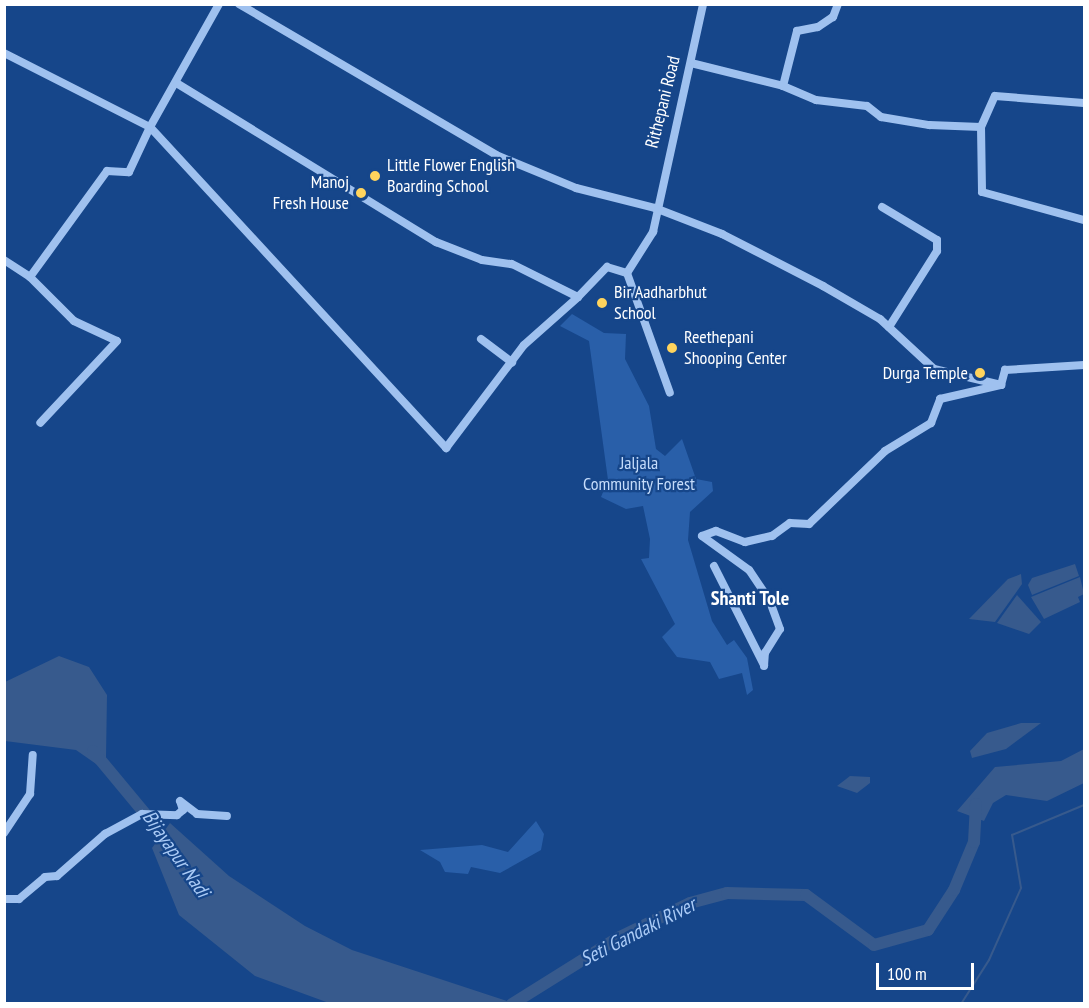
<!DOCTYPE html>
<html>
<head>
<meta charset="utf-8">
<style>
  body { margin:0 }
  #map { position:relative; width:1089px; height:1008px; overflow:hidden; background:#16468a; font-family:"PT Sans Narrow",sans-serif }
  div>[style] { position:absolute }
  [style*='--x'] { left:calc(var(--x)*1px); top:calc(var(--y)*1px); width:calc(var(--w)*1px); rotate:calc(var(--a)*1deg) }
  .green>* { inset:0; background:#295fa9 }
  .water>* { inset:0; background:#375a8d }
  .stream>* { height:2px; margin:-1px; padding:0 1px; transform-origin:1px; border-radius:1px; background:#375a8d }
  .river>* { height:12px; margin:-6px; padding:0 6px; transform-origin:6px; border-radius:6px; background:#375a8d }
  .minor>* { height:8px; margin:-4px; padding:0 4px; transform-origin:4px; border-radius:4px; background:#9fc1ef }
  .dots>* { width:16px; height:16px; translate:-50% -50%; box-sizing:border-box; border:3px solid #16468a; border-radius:50% }
  span { translate:-50% -50%; white-space:nowrap; text-align:center; line-height:1.15; -webkit-text-stroke:4.5px #16468a; paint-order:stroke }
  .street-label { font-size:18px; color:#fff }
  .poi-label { font-size:18px; color:#fff }
  .left { translate:0 -50%; text-align:left }
  .right { translate:-100% -50%; text-align:right }
  .park-label { font-size:18px; color:#c5dcfb }
  .neighbourhood-label { font-size:20px; color:#fff; font-weight:700 }
  .water-label { font-size:20px; color:#abcbf6; font-style:italic }
  .frame { position:absolute; inset:0; border:6px solid #fff; pointer-events:none }
  .scale { position:absolute; left:876px; top:963px; width:98px; height:27px; box-sizing:border-box; border:3px solid #fff; border-top:0; padding-left:8px; font-size:18px; line-height:21px; white-space:nowrap; color:#fff; -webkit-text-stroke:4px #16468a; paint-order:stroke }
</style>
</head>
<body>
<div id="map">
  <div class="green">
    <div style="clip-path:polygon(572px 314px,604px 333px,626px 334px,625px 359px,649px 406px,656px 449px,665px 456px,682px 439px,696px 479px,712px 482px,713px 491px,690px 512px,688px 540px,712px 621px,727px 645px,734px 640px,747px 658px,753px 690px,747px 695px,742px 673px,719px 679px,710px 662px,677px 657px,662px 637px,675px 624px,641px 559px,649px 558px,650px 539px,643px 506px,626px 509px,601px 497px,608px 480px,589px 341px,560px 326px)"></div>
    <div style="clip-path:polygon(536px 821px,544px 834px,541px 850px,500px 873px,471px 867px,468px 874px,445px 872px,440px 862px,420px 850px,482px 845px,508px 852px)"></div>
  </div>
  <div class="water">
    <div style="clip-path:polygon(1075px 564px,1079px 576px,1032px 595px,1028px 585px,1032px 578px)"></div>
    <div style="clip-path:polygon(1021px 574px,1022px 584px,995px 622px,969px 619px,1008px 579px)"></div>
    <div style="clip-path:polygon(1080px 577px,1084px 594px,1078px 597px,1080px 602px,1044px 619px,1031px 597px)"></div>
    <div style="clip-path:polygon(1017px 595px,1041px 622px,1029px 634px,997px 623px)"></div>
    <div style="clip-path:polygon(59px 656px,89px 667px,107px 695px,106px 758px,99px 766px,76px 750px,5px 741px,5px 682px)"></div>
    <div style="clip-path:polygon(1021px 723px,1041px 723px,1006px 749px,972px 758px,970px 751px,987px 733px)"></div>
    <div style="clip-path:polygon(1084px 749px,1084px 783px,1047px 801px,1006px 795px,993px 803px,984px 821px,957px 811px,995px 767px,1061px 761px)"></div>
    <div style="clip-path:polygon(850px 776px,870px 777px,870px 783px,857px 793px,837px 786px)"></div>
    <div style="clip-path:polygon(170px 823px,229px 876px,305px 926px,352px 950px,513px 1003px,329px 1003px,255px 976px,179px 915px,152px 848px)"></div>
  </div>
  <div class="stream">
    <div style="--x:961;--y:1004;--w:52;--a:-57.5"></div>
    <div style="--x:989;--y:960;--w:79;--a:-66"></div>
    <div style="--x:1021;--y:888;--w:54;--a:-99.6"></div>
    <div style="--x:1012;--y:835;--w:78;--a:-22.6"></div>
  </div>
  <div class="river">
    <div style="--x:93;--y:751;--w:124;--a:50.3"></div>
    <div style="--x:512;--y:1004;--w:123;--a:-32"></div>
    <div style="--x:616;--y:939;--w:82;--a:-25.9"></div>
    <div style="--x:690;--y:903;--w:38;--a:-15"></div>
    <div style="--x:727;--y:893;--w:79;--a:1.5"></div>
    <div style="--x:806;--y:895;--w:84;--a:36.3"></div>
    <div style="--x:874;--y:945;--w:56;--a:-15.5"></div>
    <div style="--x:928;--y:930;--w:48;--a:-57"></div>
    <div style="--x:954;--y:890;--w:52;--a:-67.4"></div>
    <div style="--x:974;--y:842;--w:38;--a:-87"></div>
  </div>
  <div class="minor">
    <div style="--x:239;--y:4;--w:298;--a:30.4"></div>
    <div style="--x:496;--y:155;--w:87;--a:22.4"></div>
    <div style="--x:576;--y:188;--w:81;--a:14.2"></div>
    <div style="--x:655;--y:208;--w:72;--a:21.2"></div>
    <div style="--x:722;--y:234;--w:114;--a:27.2"></div>
    <div style="--x:823;--y:286;--w:66;--a:30.1"></div>
    <div style="--x:880;--y:319;--w:74;--a:42.8"></div>
    <div style="--x:934;--y:369;--w:69;--a:13.4"></div>
    <div style="--x:1001;--y:385;--w:16;--a:-75"></div>
    <div style="--x:1005;--y:370;--w:79;--a:-3.6"></div>
    <div style="--x:4;--y:53;--w:164;--a:26.9"></div>
    <div style="--x:150;--y:127;--w:141;--a:-60.7"></div>
    <div style="--x:691;--y:63;--w:95;--a:14"></div>
    <div style="--x:783;--y:86;--w:57;--a:-75.7"></div>
    <div style="--x:797;--y:31;--w:21;--a:-11"></div>
    <div style="--x:818;--y:27;--w:18;--a:-34"></div>
    <div style="--x:833;--y:17;--w:14;--a:-69"></div>
    <div style="--x:178;--y:84;--w:303;--a:31.5"></div>
    <div style="--x:436;--y:242;--w:49;--a:21.4"></div>
    <div style="--x:482;--y:260;--w:30;--a:8"></div>
    <div style="--x:512;--y:264;--w:74;--a:26.6"></div>
    <div style="--x:578;--y:297;--w:42;--a:-46"></div>
    <div style="--x:607;--y:267;--w:21;--a:17"></div>
    <div style="--x:627;--y:273;--w:49;--a:-57.6"></div>
    <div style="--x:653;--y:232;--w:233;--a:-77.6"></div>
    <div style="--x:783;--y:86;--w:36;--a:23"></div>
    <div style="--x:816;--y:100;--w:51;--a:6.7"></div>
    <div style="--x:867;--y:106;--w:18;--a:38"></div>
    <div style="--x:881;--y:117;--w:49;--a:9.5"></div>
    <div style="--x:929;--y:125;--w:52;--a:2.2"></div>
    <div style="--x:981;--y:127;--w:34;--a:-66"></div>
    <div style="--x:995;--y:96;--w:89;--a:4.5"></div>
    <div style="--x:981;--y:127;--w:65;--a:89.1"></div>
    <div style="--x:982;--y:192;--w:106;--a:15.4"></div>
    <div style="--x:882;--y:207;--w:64;--a:31"></div>
    <div style="--x:937;--y:240;--w:11;--a:90"></div>
    <div style="--x:937;--y:251;--w:90;--a:122.3"></div>
    <div style="--x:4;--y:260;--w:31;--a:33"></div>
    <div style="--x:30;--y:277;--w:131;--a:-54"></div>
    <div style="--x:107;--y:171;--w:22;--a:3"></div>
    <div style="--x:129;--y:172;--w:50;--a:-65"></div>
    <div style="--x:150;--y:127;--w:437;--a:47.3"></div>
    <div style="--x:446;--y:448;--w:129;--a:-52.9"></div>
    <div style="--x:524;--y:345;--w:72;--a:-41.6"></div>
    <div style="--x:627;--y:273;--w:127;--a:70.3"></div>
    <div style="--x:30;--y:277;--w:62;--a:45"></div>
    <div style="--x:74;--y:321;--w:47;--a:24.9"></div>
    <div style="--x:117;--y:341;--w:112;--a:133.2"></div>
    <div style="--x:481;--y:339;--w:39;--a:37"></div>
    <div style="--x:714;--y:566;--w:111;--a:63.2"></div>
    <div style="--x:764;--y:666;--w:13;--a:-86"></div>
    <div style="--x:765;--y:653;--w:28;--a:-58"></div>
    <div style="--x:780;--y:629;--w:30;--a:-110"></div>
    <div style="--x:770;--y:601;--w:37;--a:-124"></div>
    <div style="--x:749;--y:570;--w:58;--a:-144.1"></div>
    <div style="--x:702;--y:536;--w:15;--a:-20"></div>
    <div style="--x:716;--y:531;--w:31;--a:21"></div>
    <div style="--x:745;--y:542;--w:28;--a:-13"></div>
    <div style="--x:772;--y:536;--w:22;--a:-36"></div>
    <div style="--x:790;--y:523;--w:19;--a:3"></div>
    <div style="--x:809;--y:524;--w:105;--a:-43.8"></div>
    <div style="--x:885;--y:451;--w:54;--a:-31.3"></div>
    <div style="--x:931;--y:423;--w:26;--a:-69"></div>
    <div style="--x:940;--y:399;--w:63;--a:-12.9"></div>
    <div style="--x:4;--y:833;--w:47;--a:-56.3"></div>
    <div style="--x:30;--y:794;--w:39;--a:-86"></div>
    <div style="--x:4;--y:899;--w:15;--a:0"></div>
    <div style="--x:19;--y:899;--w:34;--a:-40"></div>
    <div style="--x:45;--y:877;--w:12;--a:-5"></div>
    <div style="--x:57;--y:876;--w:64;--a:-41.2"></div>
    <div style="--x:105;--y:834;--w:42;--a:-28.4"></div>
    <div style="--x:142;--y:814;--w:35;--a:2"></div>
    <div style="--x:177;--y:815;--w:8;--a:-40"></div>
    <div style="--x:183;--y:810;--w:9;--a:-108"></div>
    <div style="--x:180;--y:801;--w:21;--a:37"></div>
    <div style="--x:197;--y:814;--w:30;--a:4"></div>
  </div>
  <div class="dots">
    <div style="left:375px;top:176px;background:#ffd45d"></div>
    <div style="left:361px;top:193px;background:#ffd45d"></div>
    <div style="left:602px;top:303px;background:#ffd45d"></div>
    <div style="left:672px;top:348px;background:#ffd45d"></div>
    <div style="left:980px;top:373px;background:#ffd45d"></div>
  </div>
  <div class="street-label">
    <span style="left:663px;top:102px;rotate:-76deg">Rithepani Road</span>
  </div>
  <div class="poi-label">
    <span class="left" style="left:387px;top:176px">Little Flower English<br>Boarding School</span>
    <span class="right" style="left:349px;top:193px">Manoj<br>Fresh House</span>
    <span class="left" style="left:614px;top:303px">Bir Aadharbhut<br>School</span>
    <span class="left" style="left:684px;top:348px">Reethepani<br>Shooping Center</span>
    <span class="right" style="left:968px;top:373px">Durga Temple</span>
  </div>
  <div class="park-label">
    <span style="left:639px;top:474px">Jaljala<br>Community Forest</span>
  </div>
  <div class="neighbourhood-label">
    <span style="left:750px;top:598px">Shanti Tole</span>
  </div>
  <div class="water-label">
    <span style="left:176px;top:854px;rotate:55deg">Bijayapur Nadi</span>
    <span style="left:638px;top:932px;rotate:-27deg">Seti Gandaki River</span>
  </div>
  <div class="frame"></div>
  <div class="scale">100 m</div>
</div>
</body>
</html>
